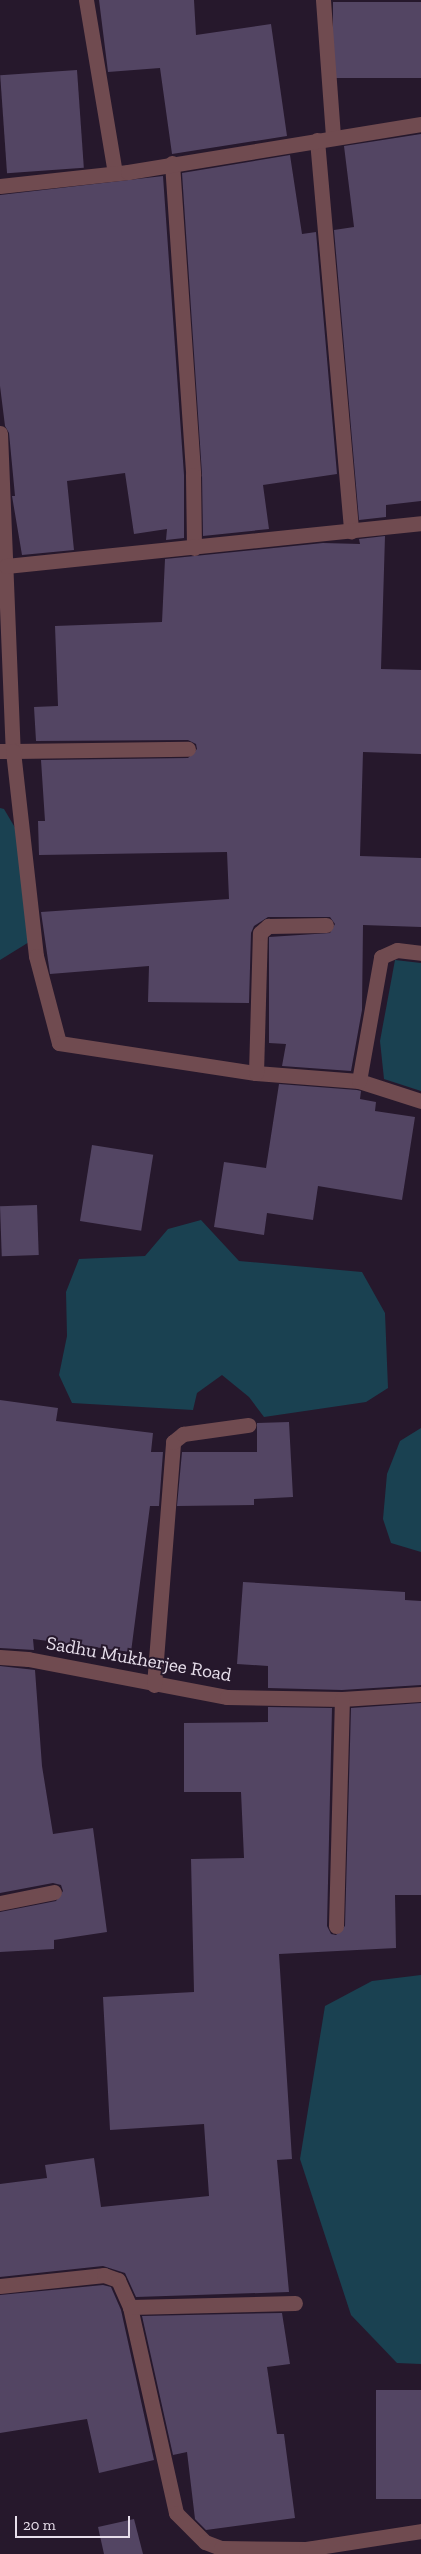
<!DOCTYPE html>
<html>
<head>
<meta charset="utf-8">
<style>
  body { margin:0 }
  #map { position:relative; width:421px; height:2554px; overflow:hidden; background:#26182c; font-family:"Zilla Slab",serif }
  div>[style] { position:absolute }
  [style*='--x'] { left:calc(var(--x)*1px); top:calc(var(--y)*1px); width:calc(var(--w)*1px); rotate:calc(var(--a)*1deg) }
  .water>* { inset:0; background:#1a4151 }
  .building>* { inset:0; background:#534563; transform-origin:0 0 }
  .street>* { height:15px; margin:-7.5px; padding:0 7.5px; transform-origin:7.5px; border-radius:7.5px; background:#704b50 }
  span { translate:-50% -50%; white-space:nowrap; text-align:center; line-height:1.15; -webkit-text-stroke:4px #26182c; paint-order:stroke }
  .street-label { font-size:19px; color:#e7deeb }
  .scale { position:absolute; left:15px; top:2516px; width:115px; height:22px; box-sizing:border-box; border:2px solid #e7deeb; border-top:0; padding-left:6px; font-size:15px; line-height:18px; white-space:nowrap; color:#e7deeb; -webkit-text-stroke:4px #26182c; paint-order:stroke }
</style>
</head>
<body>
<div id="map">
  <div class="water">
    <div style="clip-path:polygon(0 808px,4px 809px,20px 836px,34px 939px,0 960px)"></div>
    <div style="clip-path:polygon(395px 960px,421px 963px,421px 1091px,384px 1079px,380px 1041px)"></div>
    <div style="clip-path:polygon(201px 1220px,239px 1261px,362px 1272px,385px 1313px,388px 1388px,366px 1402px,264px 1417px,249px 1397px,222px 1375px,197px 1393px,193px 1410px,72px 1403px,59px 1375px,67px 1336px,66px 1292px,79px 1259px,145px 1256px,168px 1229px)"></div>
    <div style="clip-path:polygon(421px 1428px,421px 1552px,391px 1543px,383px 1519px,387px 1474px,400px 1441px)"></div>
    <div style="clip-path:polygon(421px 1975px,421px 2364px,397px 2363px,351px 2315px,300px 2159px,325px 2006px,372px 1981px)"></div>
  </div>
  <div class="building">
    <div style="clip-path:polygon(99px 0,194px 0,196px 35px,271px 24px,287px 136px,172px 154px,160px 68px,108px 72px)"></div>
    <div style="left:421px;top:2px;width:76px;height:88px;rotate:90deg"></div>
    <div style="left:77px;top:70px;width:98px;height:77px;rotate:86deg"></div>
    <div style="clip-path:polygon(421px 134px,421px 501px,386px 505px,386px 517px,359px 520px,334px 230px,354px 227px,344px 146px)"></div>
    <div style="clip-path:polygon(290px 155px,302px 234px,316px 232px,337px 474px,263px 485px,269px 529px,203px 536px,202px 474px,182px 173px)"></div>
    <div style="clip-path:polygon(163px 176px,184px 475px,184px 538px,166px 540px,167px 529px,134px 534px,125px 473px,67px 481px,74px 550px,22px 555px,12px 496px,15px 496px,9px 433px,5px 426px,0 386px,0 195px)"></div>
    <div style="clip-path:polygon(385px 536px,381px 669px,421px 670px,421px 754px,363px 752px,360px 856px,421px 858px,421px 927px,363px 925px,362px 1010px,351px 1071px,282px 1066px,286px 1044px,269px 1043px,269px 937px,330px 933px,335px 924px,330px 917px,268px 917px,254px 926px,251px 933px,249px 1003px,148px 1002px,149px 966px,50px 974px,41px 912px,229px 899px,227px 852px,39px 855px,38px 821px,45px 821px,41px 760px,188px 758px,197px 749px,196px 744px,188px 740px,36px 741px,34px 707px,58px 706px,55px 626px,162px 622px,165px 559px,323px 543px,360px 544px,359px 539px)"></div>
    <div style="clip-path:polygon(279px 1084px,357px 1090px,361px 1091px,360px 1099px,376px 1102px,375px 1111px,415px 1117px,402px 1200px,318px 1186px,313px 1220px,267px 1213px,264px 1235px,214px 1227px,224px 1162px,266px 1168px)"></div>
    <div style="left:92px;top:1145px;width:62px;height:77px;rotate:9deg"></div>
    <div style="left:37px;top:1205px;width:50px;height:37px;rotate:88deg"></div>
    <div style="clip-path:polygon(0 1400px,58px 1408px,56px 1421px,153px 1433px,151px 1452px,163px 1452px,159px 1506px,150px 1506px,131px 1652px,33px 1639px,34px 1650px,0 1648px)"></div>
    <div style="clip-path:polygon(289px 1422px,293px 1497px,254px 1499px,254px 1505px,177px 1506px,182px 1452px,257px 1452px,257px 1423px)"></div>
    <div style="clip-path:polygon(243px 1582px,405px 1592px,405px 1600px,421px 1601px,421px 1685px,342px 1690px,268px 1688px,268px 1666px,237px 1664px)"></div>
    <div style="clip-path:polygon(0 1666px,35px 1670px,42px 1766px,53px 1834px,93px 1828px,107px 1932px,54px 1940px,54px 1949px,0 1952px,0 1912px,56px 1901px,63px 1891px,61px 1885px,53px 1883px,0 1893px)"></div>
    <div style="clip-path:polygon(421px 1703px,421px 1895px,395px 1895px,396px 1948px,279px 1954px,292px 2159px,277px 2160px,289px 2292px,136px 2297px,125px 2273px,103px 2266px,0 2277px,0 2184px,47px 2178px,45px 2165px,94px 2158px,101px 2207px,209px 2196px,204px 2124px,110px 2130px,103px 1997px,194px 1992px,191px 1859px,244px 1858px,241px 1792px,184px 1792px,184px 1723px,268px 1722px,268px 1707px,332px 1708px,327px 1926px,331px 1934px,336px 1935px,345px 1926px,351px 1708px)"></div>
    <div style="clip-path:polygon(103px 2285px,111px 2287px,121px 2310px,154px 2460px,99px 2473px,87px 2419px,0 2433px,0 2295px)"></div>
    <div style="clip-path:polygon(282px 2313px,290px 2364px,267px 2367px,277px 2434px,284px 2434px,295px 2518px,206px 2530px,195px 2519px,187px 2452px,173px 2455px,142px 2316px)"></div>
    <div style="left:421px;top:2390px;width:109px;height:45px;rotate:90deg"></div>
    <div style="clip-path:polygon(134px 2519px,143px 2554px,104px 2554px,98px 2527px)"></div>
  </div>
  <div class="street">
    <div style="--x:86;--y:0;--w:175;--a:80.5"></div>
    <div style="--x:323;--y:0;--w:137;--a:85.8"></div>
    <div style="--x:317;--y:140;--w:393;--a:85"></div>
    <div style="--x:172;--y:163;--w:313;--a:86.1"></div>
    <div style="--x:193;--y:475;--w:73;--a:89.2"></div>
    <div style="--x:0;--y:186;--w:129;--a:-6.2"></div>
    <div style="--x:128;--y:172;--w:297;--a:-9.3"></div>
    <div style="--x:0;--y:433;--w:318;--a:87.7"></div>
    <div style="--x:13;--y:751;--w:175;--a:-0.7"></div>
    <div style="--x:6;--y:566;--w:417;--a:-5.9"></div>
    <div style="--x:0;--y:751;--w:13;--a:0"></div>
    <div style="--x:13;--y:751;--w:206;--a:83.6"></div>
    <div style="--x:36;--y:956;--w:90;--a:75.2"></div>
    <div style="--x:59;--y:1043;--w:199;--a:8.7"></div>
    <div style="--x:256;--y:1073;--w:103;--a:4.4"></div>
    <div style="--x:359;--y:1081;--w:65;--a:17.9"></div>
    <div style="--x:256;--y:1073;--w:140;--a:-88.4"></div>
    <div style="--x:260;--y:933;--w:11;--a:-41"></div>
    <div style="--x:268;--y:926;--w:58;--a:-1"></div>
    <div style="--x:359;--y:1081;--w:126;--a:-79.9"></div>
    <div style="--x:381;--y:957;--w:17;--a:-24"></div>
    <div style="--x:397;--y:950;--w:24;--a:7"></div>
    <div style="--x:0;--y:1657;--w:28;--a:4"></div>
    <div style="--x:28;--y:1659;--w:203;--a:10.8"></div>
    <div style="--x:227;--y:1697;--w:115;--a:1"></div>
    <div style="--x:342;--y:1699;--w:79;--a:-3.6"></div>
    <div style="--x:154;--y:1685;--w:244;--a:-85.5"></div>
    <div style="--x:173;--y:1442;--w:13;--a:-39"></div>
    <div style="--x:183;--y:1434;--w:66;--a:-7.9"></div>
    <div style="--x:0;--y:1903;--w:55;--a:-11.5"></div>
    <div style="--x:336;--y:1926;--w:227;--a:-88.5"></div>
    <div style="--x:0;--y:2286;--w:105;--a:-6"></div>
    <div style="--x:104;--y:2275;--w:15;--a:20"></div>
    <div style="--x:118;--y:2280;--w:30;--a:66"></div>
    <div style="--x:130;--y:2307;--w:211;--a:77.4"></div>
    <div style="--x:176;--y:2513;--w:41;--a:45"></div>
    <div style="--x:205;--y:2542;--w:17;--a:21"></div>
    <div style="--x:221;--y:2548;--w:85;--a:0.7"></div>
    <div style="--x:306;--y:2549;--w:116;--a:-8.9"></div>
    <div style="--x:130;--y:2307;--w:165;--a:-1.4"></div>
  </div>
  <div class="street-label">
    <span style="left:139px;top:1659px;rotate:10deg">Sadhu Mukherjee Road</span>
  </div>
  <div class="scale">20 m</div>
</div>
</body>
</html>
